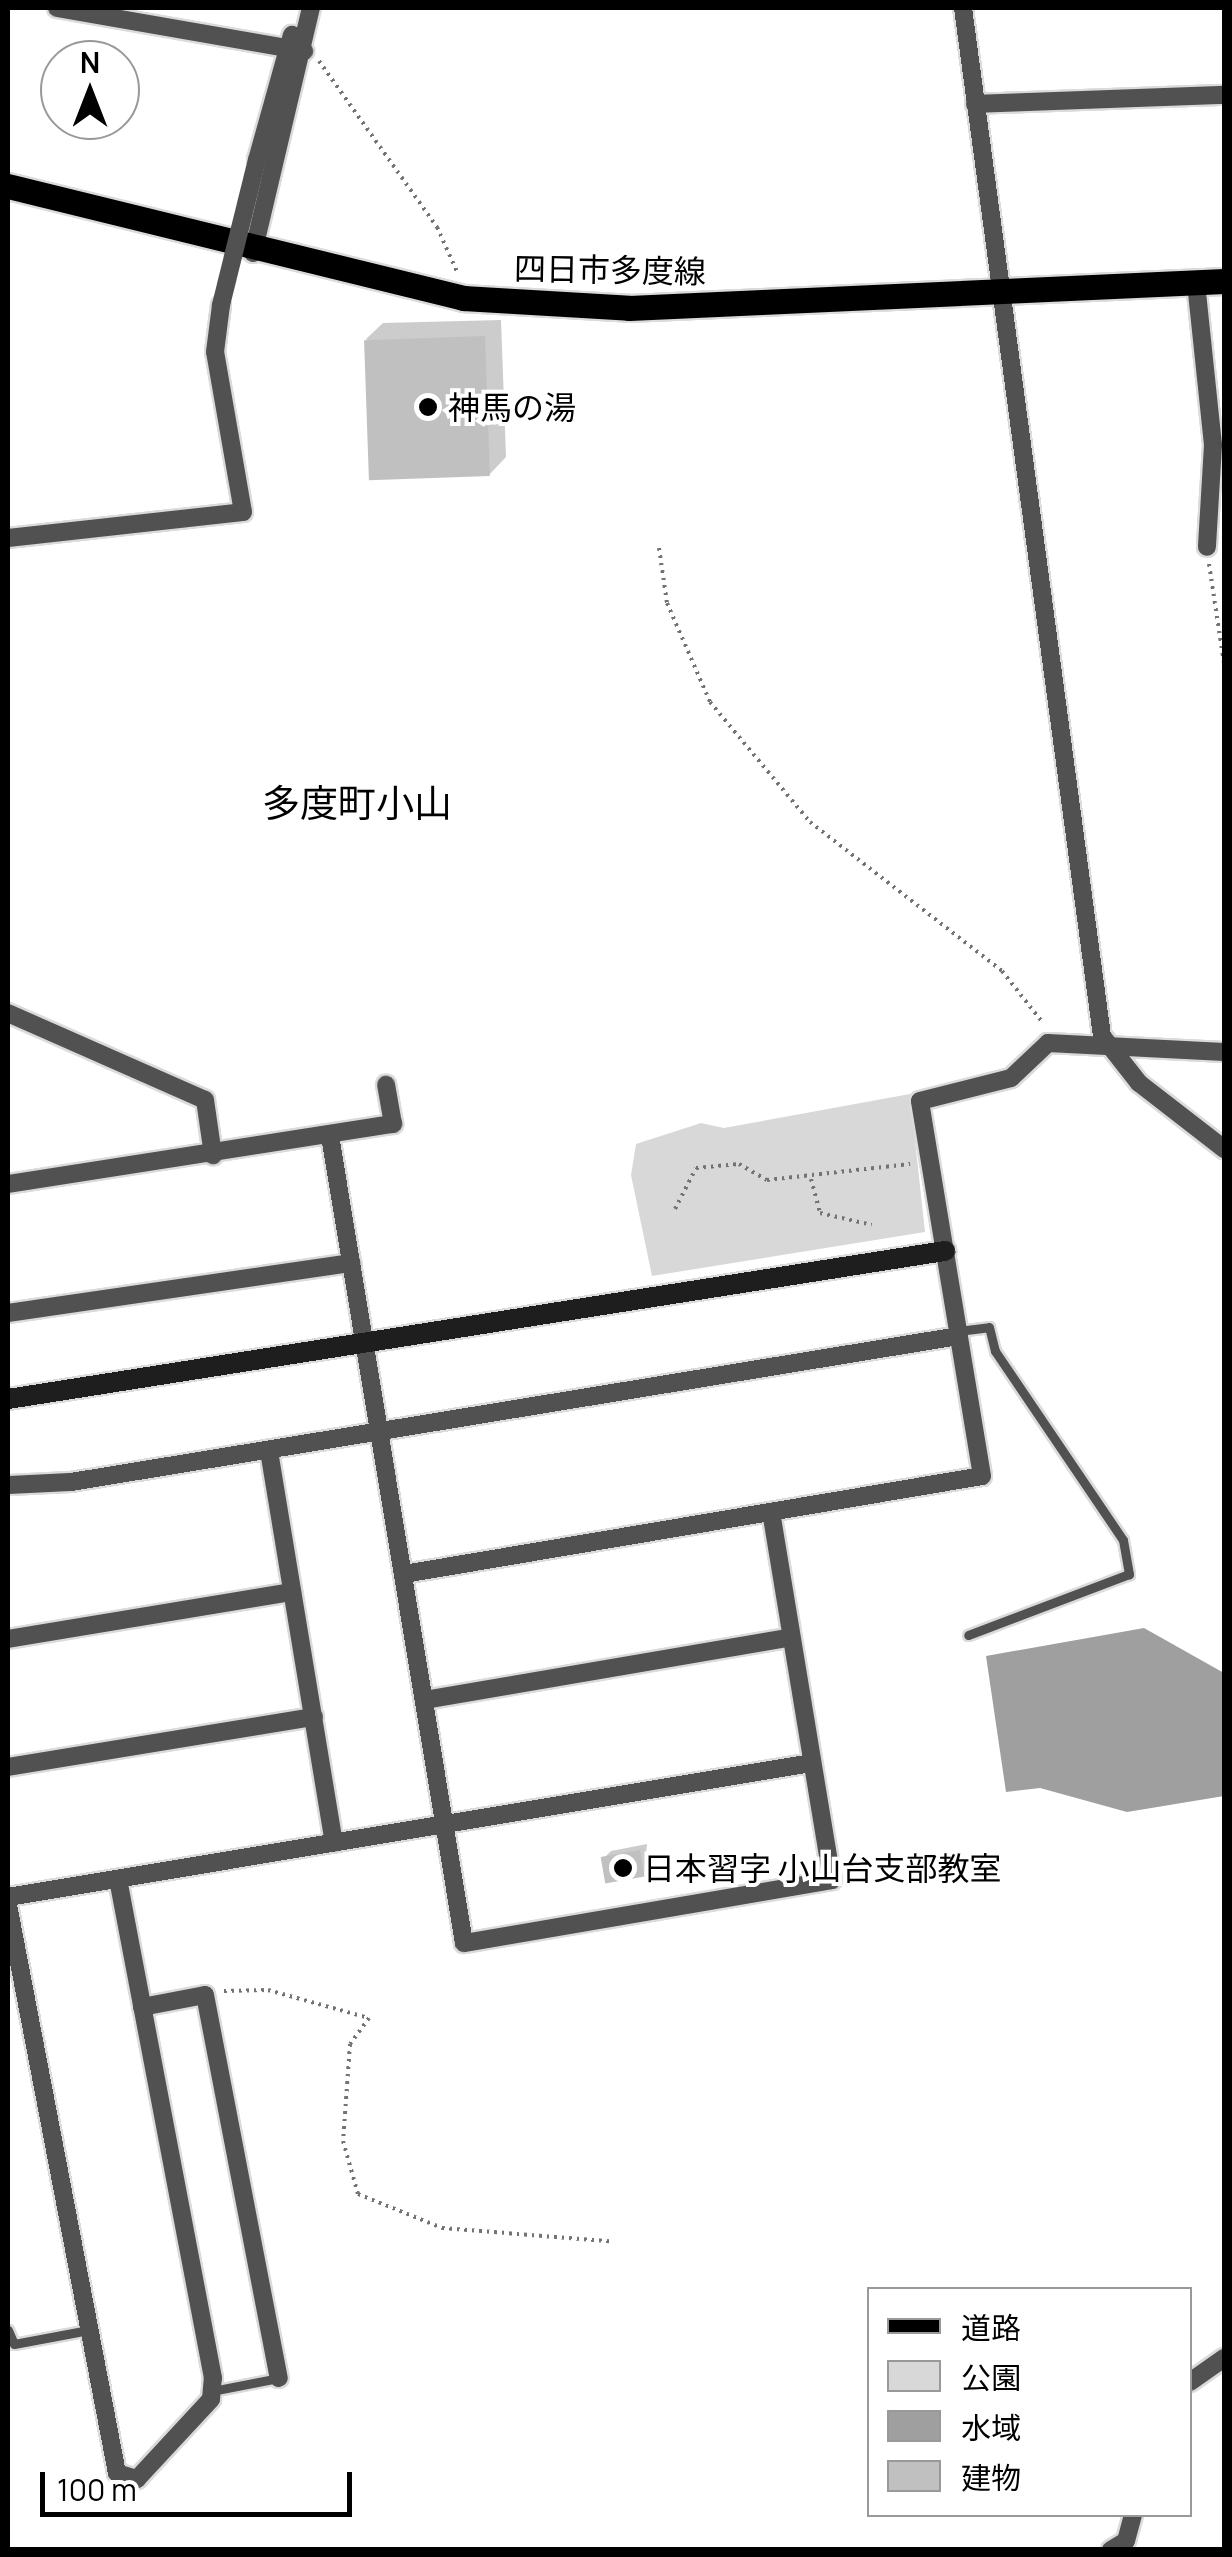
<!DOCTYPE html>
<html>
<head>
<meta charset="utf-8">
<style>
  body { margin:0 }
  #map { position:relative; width:1232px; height:2557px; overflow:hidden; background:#fff; font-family:Manrope,"Noto Sans JP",sans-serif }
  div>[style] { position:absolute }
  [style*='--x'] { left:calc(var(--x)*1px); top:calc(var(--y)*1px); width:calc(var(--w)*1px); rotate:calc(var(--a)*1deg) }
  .green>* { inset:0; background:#d8d8d8 }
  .water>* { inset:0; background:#9f9f9f }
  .shadow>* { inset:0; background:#0003 }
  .building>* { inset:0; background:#c0c0c0; transform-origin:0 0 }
  .path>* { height:4px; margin-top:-2px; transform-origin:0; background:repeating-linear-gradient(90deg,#737373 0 2.5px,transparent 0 7.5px) }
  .roads { filter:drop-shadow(2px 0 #dbdbdb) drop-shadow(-2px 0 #dbdbdb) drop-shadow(0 2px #dbdbdb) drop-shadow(0 -2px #dbdbdb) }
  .lane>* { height:9px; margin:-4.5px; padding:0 4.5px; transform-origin:4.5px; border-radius:4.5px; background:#515151 }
  .street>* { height:18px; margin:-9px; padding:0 9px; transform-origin:9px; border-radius:9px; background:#515151 }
  .secondary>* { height:20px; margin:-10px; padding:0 10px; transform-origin:10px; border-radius:10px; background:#1e1e1e }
  .primary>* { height:25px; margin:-12.5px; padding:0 12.5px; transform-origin:12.5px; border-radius:12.5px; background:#000 }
  .street-bridge>* { height:18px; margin:-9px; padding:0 9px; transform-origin:9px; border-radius:9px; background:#515151 }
  .dots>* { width:28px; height:28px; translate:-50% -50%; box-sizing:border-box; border:5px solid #fff; border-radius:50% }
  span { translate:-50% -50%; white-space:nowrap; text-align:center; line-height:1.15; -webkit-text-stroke:8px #fff; paint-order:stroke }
  .street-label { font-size:32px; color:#000 }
  .poi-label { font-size:32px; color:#000 }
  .left { translate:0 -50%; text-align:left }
  .quarter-label { font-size:38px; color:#000 }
  .frame { position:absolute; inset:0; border:10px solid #000; pointer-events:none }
  .legend { position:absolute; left:867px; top:2287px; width:325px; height:230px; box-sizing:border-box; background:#fff; border:2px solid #999; margin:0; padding:12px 18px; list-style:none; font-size:30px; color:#000 }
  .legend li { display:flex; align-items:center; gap:20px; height:50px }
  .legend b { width:50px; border:2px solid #999 }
  .north { position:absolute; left:40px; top:40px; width:100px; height:100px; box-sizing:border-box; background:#fff; border:2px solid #999; border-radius:50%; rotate:0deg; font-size:28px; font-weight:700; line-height:40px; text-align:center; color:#000 }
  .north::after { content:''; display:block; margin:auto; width:35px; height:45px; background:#000; clip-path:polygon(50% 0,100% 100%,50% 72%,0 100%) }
  .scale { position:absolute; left:40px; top:2472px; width:312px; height:45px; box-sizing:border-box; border:5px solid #000; border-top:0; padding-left:12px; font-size:30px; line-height:35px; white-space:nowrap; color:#000; -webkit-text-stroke:8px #fff; paint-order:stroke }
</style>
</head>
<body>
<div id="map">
  <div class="green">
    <div style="clip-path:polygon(910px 1094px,925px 1232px,652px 1276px,631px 1175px,636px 1144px,701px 1123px,724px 1128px)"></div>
  </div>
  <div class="water">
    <div style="clip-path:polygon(1144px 1628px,1224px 1673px,1224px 1796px,1127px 1812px,1040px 1788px,1006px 1792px,986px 1656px)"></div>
  </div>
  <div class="shadow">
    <div style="clip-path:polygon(501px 320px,506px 457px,490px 474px,366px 339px,383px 323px)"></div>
    <div style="clip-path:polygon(647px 1844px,644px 1875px,603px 1859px,611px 1851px)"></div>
  </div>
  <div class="building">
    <div style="left:485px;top:336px;width:140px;height:121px;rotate:88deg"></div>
    <div style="left:640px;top:1850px;width:27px;height:40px;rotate:80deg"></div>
  </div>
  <div class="path">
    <div style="--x:319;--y:61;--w:204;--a:54.6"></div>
    <div style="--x:437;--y:227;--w:51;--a:65.9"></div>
    <div style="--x:659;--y:548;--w:56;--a:81.7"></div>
    <div style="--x:667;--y:603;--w:108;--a:66.5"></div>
    <div style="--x:710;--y:702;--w:156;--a:50.2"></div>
    <div style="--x:810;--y:822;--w:243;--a:37.8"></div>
    <div style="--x:1002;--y:971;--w:66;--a:51.7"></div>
    <div style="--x:1209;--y:564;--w:100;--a:81.4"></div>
    <div style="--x:811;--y:1179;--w:35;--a:75"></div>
    <div style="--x:820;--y:1213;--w:53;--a:13"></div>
    <div style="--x:675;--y:1209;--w:46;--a:-62.9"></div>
    <div style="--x:696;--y:1168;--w:43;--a:-5.3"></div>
    <div style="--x:739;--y:1164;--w:32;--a:30"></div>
    <div style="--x:767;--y:1180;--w:144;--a:-6.4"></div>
    <div style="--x:224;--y:1991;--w:44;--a:-1.3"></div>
    <div style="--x:268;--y:1990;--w:105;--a:15.5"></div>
    <div style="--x:369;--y:2018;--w:32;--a:126"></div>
    <div style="--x:350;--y:2044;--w:97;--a:94.1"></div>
    <div style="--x:343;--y:2141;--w:55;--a:74.2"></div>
    <div style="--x:358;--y:2194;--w:91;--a:22"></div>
    <div style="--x:442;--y:2228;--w:168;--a:4.5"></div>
  </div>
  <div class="roads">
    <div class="lane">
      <div style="--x:958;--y:1331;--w:31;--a:-7"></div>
      <div style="--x:989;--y:1327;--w:25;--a:76"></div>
      <div style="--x:995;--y:1351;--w:228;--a:55.9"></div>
      <div style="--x:1123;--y:1540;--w:35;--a:80"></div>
      <div style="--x:1129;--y:1574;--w:172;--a:159.2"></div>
      <div style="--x:8;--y:2330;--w:15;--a:67"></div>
      <div style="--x:14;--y:2344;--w:76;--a:-10.6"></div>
      <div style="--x:212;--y:2391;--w:68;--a:-11"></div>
    </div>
    <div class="street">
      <div style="--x:57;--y:8;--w:251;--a:9.9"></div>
      <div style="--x:963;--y:8;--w:1037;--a:82.3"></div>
      <div style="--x:1102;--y:1036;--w:60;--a:51.8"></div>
      <div style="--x:1139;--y:1083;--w:108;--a:37.8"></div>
      <div style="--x:975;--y:104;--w:249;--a:-2.1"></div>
      <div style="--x:257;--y:160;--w:130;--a:-74.4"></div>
      <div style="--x:253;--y:253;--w:252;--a:-76.7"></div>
      <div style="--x:1196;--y:283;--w:163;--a:84"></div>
      <div style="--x:1213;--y:445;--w:102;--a:93.4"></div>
      <div style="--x:8;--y:538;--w:236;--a:-6.3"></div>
      <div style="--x:243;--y:512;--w:162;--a:-99.9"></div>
      <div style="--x:215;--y:352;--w:47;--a:-82.7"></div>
      <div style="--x:8;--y:1013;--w:215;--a:23.8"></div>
      <div style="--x:205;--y:1100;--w:56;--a:81.7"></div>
      <div style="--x:330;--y:1136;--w:818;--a:80.57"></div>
      <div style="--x:464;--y:1943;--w:373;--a:-9.7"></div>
      <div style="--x:832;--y:1880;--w:373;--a:-99.4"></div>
      <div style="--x:8;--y:1184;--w:390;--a:-8.9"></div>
      <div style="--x:393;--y:1124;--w:40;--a:-100"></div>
      <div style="--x:8;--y:1313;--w:347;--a:-8.3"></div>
      <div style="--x:269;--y:1451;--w:397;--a:80.6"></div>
      <div style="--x:8;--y:1485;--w:63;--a:-2.7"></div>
      <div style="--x:71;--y:1482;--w:900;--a:-9.34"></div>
      <div style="--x:404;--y:1574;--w:586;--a:-9.62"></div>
      <div style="--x:982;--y:1476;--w:380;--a:-99.4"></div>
      <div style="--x:920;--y:1101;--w:94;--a:-14.2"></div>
      <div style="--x:1011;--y:1078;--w:51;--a:-43.4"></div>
      <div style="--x:1048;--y:1043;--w:176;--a:2.9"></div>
      <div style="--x:8;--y:1639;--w:288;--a:-9.4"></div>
      <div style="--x:424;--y:1700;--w:372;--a:-9.7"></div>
      <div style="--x:8;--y:1767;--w:310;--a:-9.3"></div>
      <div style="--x:8;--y:1897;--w:814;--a:-9.47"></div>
      <div style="--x:8;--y:1905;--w:578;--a:79.14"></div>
      <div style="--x:117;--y:2473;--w:21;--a:17"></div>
      <div style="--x:137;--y:2479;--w:109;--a:-47.2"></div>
      <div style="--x:211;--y:2399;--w:21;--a:-85"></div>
      <div style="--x:213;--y:2378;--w:508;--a:-100.78"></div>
      <div style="--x:142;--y:2007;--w:64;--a:-10.8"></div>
      <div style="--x:205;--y:1995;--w:390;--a:79.1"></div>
      <div style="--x:1190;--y:2382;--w:42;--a:-35.2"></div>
      <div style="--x:1111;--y:2550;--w:17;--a:-31"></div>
      <div style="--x:1126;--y:2541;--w:28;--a:-75"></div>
    </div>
    <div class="secondary">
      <div style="--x:8;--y:1399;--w:949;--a:-8.98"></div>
    </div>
    <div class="primary">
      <div style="--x:8;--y:186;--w:469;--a:13.8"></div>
      <div style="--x:463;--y:298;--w:166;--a:3.4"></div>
      <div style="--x:629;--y:308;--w:596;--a:-2.6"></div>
    </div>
  </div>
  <div class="street-bridge">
    <div style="--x:221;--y:305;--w:149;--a:-76.1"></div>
  </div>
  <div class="dots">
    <div style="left:428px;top:407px;background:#000"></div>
    <div style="left:623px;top:1868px;background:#000"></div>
  </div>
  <div class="street-label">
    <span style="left:610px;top:270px;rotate:1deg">四日市多度線</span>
  </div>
  <div class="poi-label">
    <span class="left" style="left:448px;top:407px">神馬の湯</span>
    <span class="left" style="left:643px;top:1868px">日本習字 小山台支部教室</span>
  </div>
  <div class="quarter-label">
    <span style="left:357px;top:803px">多度町小山</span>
  </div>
  <div class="frame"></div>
  <ul class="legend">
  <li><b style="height:12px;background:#000"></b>道路</li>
  <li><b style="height:28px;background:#d8d8d8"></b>公園</li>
  <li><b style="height:28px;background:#9f9f9f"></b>水域</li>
  <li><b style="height:28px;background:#c0c0c0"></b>建物</li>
  </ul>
  <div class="north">N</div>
  <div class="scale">100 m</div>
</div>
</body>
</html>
